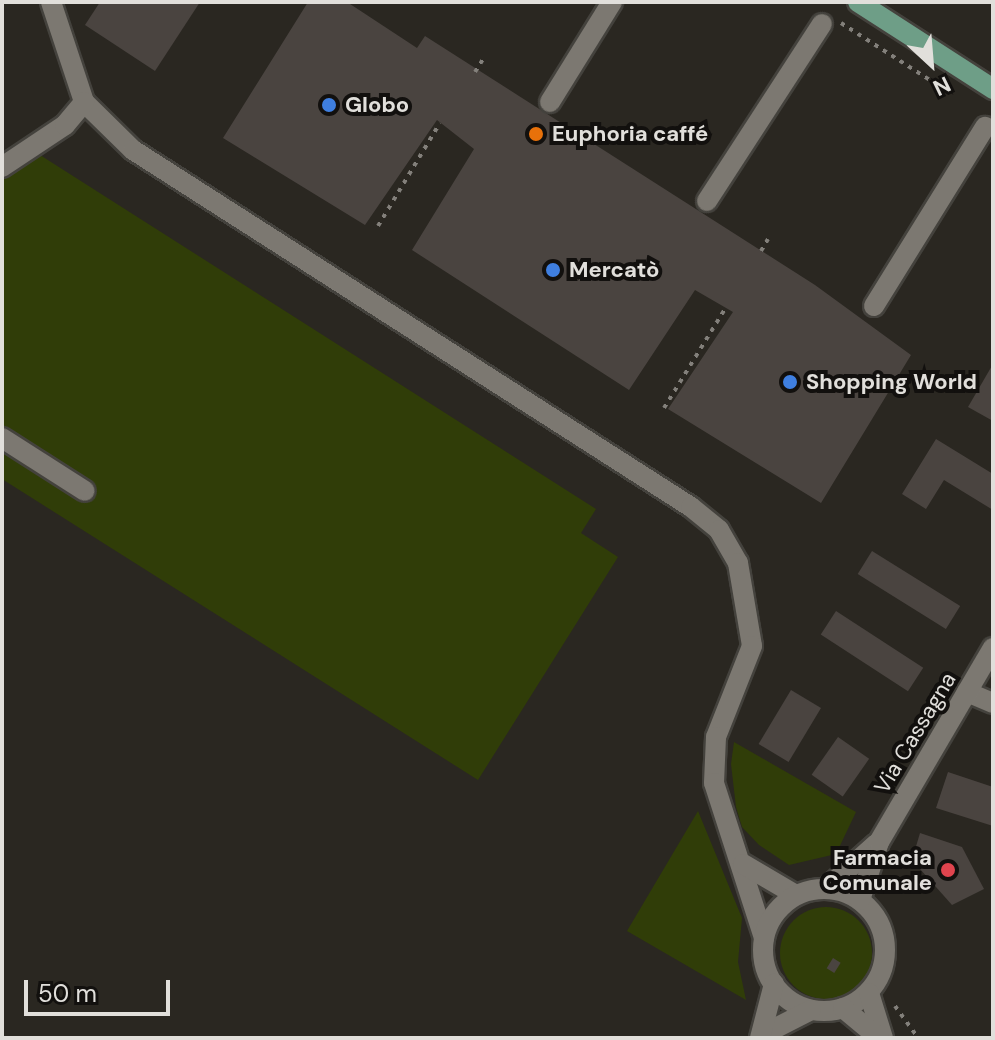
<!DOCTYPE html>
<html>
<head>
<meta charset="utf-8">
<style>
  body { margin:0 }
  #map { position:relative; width:995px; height:1040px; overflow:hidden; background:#2a2721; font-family:"DM Sans",sans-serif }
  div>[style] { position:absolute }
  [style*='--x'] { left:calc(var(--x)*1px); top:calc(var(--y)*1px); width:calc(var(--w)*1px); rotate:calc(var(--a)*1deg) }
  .green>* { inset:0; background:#303d08 }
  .round { border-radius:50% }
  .building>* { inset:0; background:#4a4440; transform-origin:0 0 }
  .path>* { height:4px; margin-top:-2px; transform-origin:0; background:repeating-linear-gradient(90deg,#83807b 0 4px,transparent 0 10px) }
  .roads { filter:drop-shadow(2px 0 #44423d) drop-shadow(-2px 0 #44423d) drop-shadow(0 2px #44423d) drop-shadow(0 -2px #44423d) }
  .minor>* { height:20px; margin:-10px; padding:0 10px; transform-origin:10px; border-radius:10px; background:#7c7871 }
  .minor>.ring { margin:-10px; padding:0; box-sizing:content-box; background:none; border:20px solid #7c7871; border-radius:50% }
  .major>* { height:20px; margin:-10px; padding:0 10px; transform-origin:10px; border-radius:10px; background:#6e9e87 }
  .dots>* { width:22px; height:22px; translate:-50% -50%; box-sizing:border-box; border:4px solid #12100e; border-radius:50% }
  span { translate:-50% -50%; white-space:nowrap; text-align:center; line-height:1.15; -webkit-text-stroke:8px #12100e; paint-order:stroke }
  .poi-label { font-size:22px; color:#e1dfdb; font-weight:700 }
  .left { translate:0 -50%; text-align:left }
  .right { translate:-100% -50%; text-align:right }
  .street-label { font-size:22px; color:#e1dfdb }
  .frame { position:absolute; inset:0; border:4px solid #e1dfdb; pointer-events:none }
  .north { position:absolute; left:891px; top:24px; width:80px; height:80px; -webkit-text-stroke:6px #12100e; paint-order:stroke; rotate:154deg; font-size:22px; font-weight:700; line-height:32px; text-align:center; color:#e1dfdb }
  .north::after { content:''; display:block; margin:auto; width:28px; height:36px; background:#e1dfdb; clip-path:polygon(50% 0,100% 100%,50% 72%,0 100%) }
  .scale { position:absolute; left:24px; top:980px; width:146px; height:36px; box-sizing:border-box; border:4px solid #e1dfdb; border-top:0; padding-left:10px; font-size:24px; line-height:28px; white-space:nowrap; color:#e1dfdb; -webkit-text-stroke:6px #12100e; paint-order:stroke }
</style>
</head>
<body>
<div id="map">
  <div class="green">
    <div style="clip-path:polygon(40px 155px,596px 509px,581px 533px,618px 557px,478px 780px,2px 479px,2px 183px,8px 173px)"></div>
    <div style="clip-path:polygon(734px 742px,856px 812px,836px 854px,789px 865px,759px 845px,742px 827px,736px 807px,731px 764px)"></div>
    <div style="clip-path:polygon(698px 811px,742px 918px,738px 962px,746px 1000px,627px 931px)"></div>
    <div class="round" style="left:780px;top:907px;width:92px;height:92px"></div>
  </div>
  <div class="building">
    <div style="clip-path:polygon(100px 2px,200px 2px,155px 71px,85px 25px)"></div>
    <div style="clip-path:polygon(308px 2px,347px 2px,417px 48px,425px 36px,815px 285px,911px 355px,821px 503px,668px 409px,733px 312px,695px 290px,629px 390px,412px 250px,474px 149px,437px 120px,365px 225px,223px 138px)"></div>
    <div style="clip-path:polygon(993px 364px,993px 421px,968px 407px)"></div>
    <div style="clip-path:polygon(936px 439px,993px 474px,993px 510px,944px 480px,926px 509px,902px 494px)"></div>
    <div style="left:872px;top:551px;width:104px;height:27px;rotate:32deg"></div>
    <div style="left:836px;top:611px;width:104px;height:28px;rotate:33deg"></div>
    <div style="left:791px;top:690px;width:35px;height:63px;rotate:31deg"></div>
    <div style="left:838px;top:737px;width:38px;height:46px;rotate:35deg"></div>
    <div style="clip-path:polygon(948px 772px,993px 787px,993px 826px,936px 808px)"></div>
    <div style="clip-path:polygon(920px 833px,962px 847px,984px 889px,952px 905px,912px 860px)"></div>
    <div style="left:833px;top:958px;width:9px;height:12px;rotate:32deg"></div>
  </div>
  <div class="path">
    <div style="--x:841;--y:23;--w:109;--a:32.7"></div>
    <div style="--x:475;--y:72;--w:15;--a:-58"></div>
    <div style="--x:378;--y:226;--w:120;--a:-59"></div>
    <div style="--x:761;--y:251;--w:14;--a:-60"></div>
    <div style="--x:664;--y:408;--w:116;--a:-58.4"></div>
    <div style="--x:895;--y:1006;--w:39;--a:54"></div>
  </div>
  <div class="roads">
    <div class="minor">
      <div style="--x:51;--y:2;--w:105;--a:71.7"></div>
      <div style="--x:84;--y:102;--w:69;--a:44.4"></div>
      <div style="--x:133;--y:150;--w:662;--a:32.61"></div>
      <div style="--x:691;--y:507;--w:36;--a:39"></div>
      <div style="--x:719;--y:530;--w:38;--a:60"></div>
      <div style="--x:738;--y:563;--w:84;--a:80.4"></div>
      <div style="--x:752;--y:646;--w:98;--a:111.6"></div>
      <div style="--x:716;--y:737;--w:46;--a:92.5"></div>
      <div style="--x:714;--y:783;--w:163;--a:72.1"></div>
      <div style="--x:550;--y:102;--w:118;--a:-58.2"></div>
      <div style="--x:2;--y:167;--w:76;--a:-33.7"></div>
      <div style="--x:65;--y:125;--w:30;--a:-50"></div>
      <div style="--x:707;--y:201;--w:211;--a:-57"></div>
      <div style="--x:874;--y:306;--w:211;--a:-58.2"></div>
      <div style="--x:2;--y:438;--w:98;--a:32.6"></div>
      <div style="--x:967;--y:692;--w:28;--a:23"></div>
      <div style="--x:743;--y:864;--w:61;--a:30.3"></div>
      <div style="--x:827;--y:888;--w:66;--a:-41.9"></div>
      <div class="ring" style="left:763px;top:889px;width:102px;height:102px"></div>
      <div style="--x:860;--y:900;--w:61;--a:-71.9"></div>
      <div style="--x:879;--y:842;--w:225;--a:-59.6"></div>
      <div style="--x:869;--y:993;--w:47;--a:72.7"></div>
      <div style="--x:843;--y:1008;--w:47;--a:39.8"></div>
      <div style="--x:762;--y:1035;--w:55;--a:-27"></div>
      <div style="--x:760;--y:1038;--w:56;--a:-75.5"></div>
    </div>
    <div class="major">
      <div style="--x:858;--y:2;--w:161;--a:32.8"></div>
    </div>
  </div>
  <div class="dots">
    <div style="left:329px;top:105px;background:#3f7fe0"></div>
    <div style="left:536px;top:134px;background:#e8710a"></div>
    <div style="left:553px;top:270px;background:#3f7fe0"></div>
    <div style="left:790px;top:382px;background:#3f7fe0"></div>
    <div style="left:948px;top:870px;background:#e0444e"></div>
  </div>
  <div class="poi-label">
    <span class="left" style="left:345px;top:105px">Globo</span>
    <span class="left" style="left:552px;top:134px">Euphoria caffé</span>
    <span class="left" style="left:569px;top:270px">Mercatò</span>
    <span class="left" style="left:806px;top:382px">Shopping World</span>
    <span class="right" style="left:932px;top:870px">Farmacia<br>Comunale</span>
  </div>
  <div class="street-label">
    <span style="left:915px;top:733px;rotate:-59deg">Via Cassagna</span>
  </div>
  <div class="frame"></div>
  <div class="north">N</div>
  <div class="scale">50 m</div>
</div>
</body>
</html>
